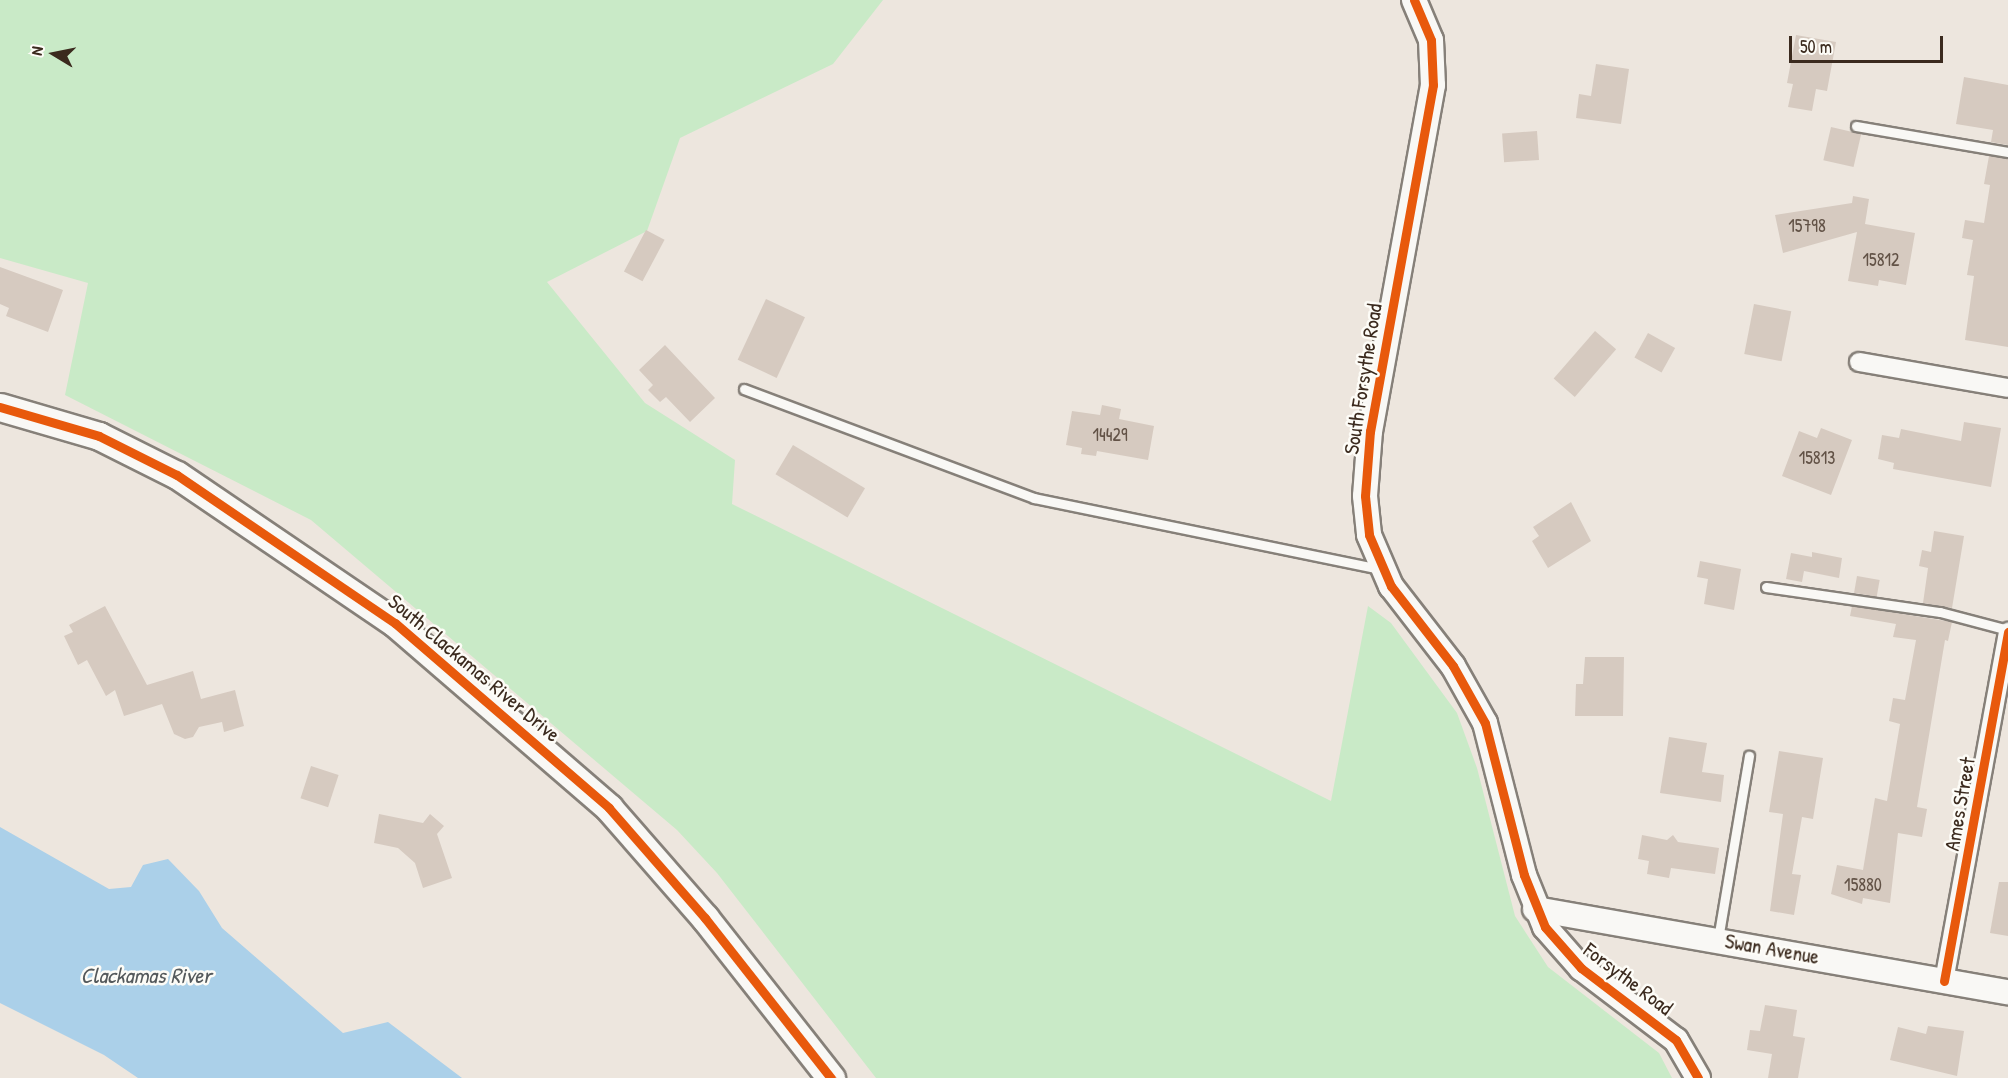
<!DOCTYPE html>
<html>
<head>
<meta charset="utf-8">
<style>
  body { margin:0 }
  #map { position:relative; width:2008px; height:1078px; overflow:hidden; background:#ede6de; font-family:"Patrick Hand",sans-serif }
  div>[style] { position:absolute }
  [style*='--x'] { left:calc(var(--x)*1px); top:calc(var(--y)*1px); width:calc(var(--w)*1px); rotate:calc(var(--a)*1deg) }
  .green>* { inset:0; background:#c9eac7 }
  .water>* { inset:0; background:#abd0e9 }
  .building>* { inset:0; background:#d6cac0; transform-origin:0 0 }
  .roads { filter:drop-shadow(2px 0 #868079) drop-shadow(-2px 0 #868079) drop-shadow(0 2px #868079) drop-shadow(0 -2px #868079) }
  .service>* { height:9px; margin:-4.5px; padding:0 4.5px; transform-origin:4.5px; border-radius:4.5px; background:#f9f8f5 }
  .minor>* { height:18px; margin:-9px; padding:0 9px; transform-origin:9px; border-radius:9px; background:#f9f8f5 }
  .tertiary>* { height:24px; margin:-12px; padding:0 12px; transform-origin:12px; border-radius:12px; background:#f9f8f5 }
  .secondary>* { height:27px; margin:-13.5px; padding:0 13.5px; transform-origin:13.5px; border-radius:13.5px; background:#f9f8f5 }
  .cycleway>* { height:9px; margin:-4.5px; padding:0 4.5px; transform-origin:4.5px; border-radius:4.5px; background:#e8590c }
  span { translate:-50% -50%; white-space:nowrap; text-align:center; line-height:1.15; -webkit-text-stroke:5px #fdfcf7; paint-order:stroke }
  .number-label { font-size:18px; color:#625246 }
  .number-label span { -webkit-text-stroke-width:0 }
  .street-label { font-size:21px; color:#3b2a1e }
  .water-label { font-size:22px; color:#54595c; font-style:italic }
  .north { position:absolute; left:24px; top:24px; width:60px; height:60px; -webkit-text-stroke:4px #fdfcf7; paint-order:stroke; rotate:280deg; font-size:16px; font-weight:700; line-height:24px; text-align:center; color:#3b2a1e }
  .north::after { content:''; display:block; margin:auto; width:21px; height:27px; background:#3b2a1e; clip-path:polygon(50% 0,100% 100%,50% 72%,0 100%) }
  .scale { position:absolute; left:1789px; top:36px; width:154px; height:27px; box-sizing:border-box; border:3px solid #3b2a1e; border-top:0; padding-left:8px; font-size:18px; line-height:21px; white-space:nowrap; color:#3b2a1e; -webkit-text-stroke:4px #fdfcf7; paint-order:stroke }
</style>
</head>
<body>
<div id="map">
  <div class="green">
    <div style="clip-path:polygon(0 0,883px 0,833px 64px,680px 138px,647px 231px,547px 282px,645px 403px,735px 460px,732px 504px,1331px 801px,1368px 606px,1391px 623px,1457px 713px,1477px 768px,1515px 916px,1548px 967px,1659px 1053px,1672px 1078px,876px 1078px,717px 873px,677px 830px,311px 520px,65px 395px,88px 283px,0 258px)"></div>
  </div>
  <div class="water">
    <div style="clip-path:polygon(0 827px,109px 889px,131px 887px,143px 865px,168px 859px,199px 891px,222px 928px,343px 1033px,388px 1022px,462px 1078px,138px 1078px,104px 1055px,0 1003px)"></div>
  </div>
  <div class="building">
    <div style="clip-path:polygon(1796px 35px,1836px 42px,1827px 91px,1816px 89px,1812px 111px,1788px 107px,1793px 84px,1787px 83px)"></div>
    <div style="clip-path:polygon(1596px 64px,1629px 69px,1621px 124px,1576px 118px,1579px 94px,1591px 96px)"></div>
    <div style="clip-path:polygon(1964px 77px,2008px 85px,2008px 145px,1991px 142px,1993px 130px,1956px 124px)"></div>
    <div style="left:1831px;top:127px;width:31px;height:34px;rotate:13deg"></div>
    <div style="left:1537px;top:131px;width:29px;height:35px;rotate:86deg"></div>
    <div style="clip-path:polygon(1989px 156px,2008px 159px,2008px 347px,1965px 340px,1974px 276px,1967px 275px,1973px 240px,1962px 238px,1965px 220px,1984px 223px,1990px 185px,1984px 184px)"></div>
    <div style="clip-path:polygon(1853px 196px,1869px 199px,1865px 224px,1915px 233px,1906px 285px,1879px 280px,1878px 286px,1848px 281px,1857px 232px,1783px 253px,1775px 215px,1852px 203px)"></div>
    <div style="left:646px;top:230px;width:21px;height:47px;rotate:28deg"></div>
    <div style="clip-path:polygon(0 267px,63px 290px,48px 332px,6px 316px,9px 308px,0 304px)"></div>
    <div style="left:766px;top:299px;width:43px;height:67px;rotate:25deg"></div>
    <div style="left:1754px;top:304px;width:38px;height:51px;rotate:11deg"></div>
    <div style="left:1595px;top:331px;width:28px;height:63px;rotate:41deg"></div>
    <div style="left:1648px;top:333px;width:31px;height:28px;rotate:29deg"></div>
    <div style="clip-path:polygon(665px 345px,715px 398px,690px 422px,666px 397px,660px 402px,648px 390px,653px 385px,639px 370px)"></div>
    <div style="clip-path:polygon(1102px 405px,1121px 409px,1119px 419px,1154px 426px,1148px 460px,1097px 451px,1096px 456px,1081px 454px,1082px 448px,1066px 445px,1072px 411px,1100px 415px)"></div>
    <div style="clip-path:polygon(1964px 422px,2001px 428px,1991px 487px,1893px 469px,1894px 463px,1878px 459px,1882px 435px,1899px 438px,1901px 429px,1961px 441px)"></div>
    <div style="clip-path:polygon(1821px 428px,1852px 440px,1831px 495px,1782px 476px,1799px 431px,1817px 438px)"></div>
    <div style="left:793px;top:445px;width:84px;height:34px;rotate:31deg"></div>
    <div style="clip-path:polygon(1571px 502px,1591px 541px,1548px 568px,1532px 541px,1539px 536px,1533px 527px)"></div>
    <div style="clip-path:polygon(1934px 531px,1964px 536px,1952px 608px,1923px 603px,1928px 568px,1919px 566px,1922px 550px,1931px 552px)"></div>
    <div style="clip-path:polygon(1812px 552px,1842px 558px,1839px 578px,1804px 571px,1802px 582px,1786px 579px,1791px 553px,1812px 557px)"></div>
    <div style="clip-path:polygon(1700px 561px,1741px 569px,1734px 610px,1704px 604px,1708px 579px,1697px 577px)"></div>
    <div style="left:1857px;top:576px;width:23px;height:17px;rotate:10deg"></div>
    <div style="clip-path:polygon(105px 606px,147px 685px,193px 671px,201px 699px,235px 690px,244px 726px,224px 732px,222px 722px,199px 727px,193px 737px,185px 739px,174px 734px,162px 704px,124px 716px,115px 690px,106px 696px,87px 660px,78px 665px,64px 636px,73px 632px,69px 625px)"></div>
    <div style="clip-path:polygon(1852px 606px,1952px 622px,1948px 641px,1945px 640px,1917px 807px,1927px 809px,1922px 837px,1898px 833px,1890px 903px,1863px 898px,1862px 904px,1831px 894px,1837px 865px,1863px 870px,1875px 798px,1887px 801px,1900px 724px,1889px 721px,1893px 698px,1905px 700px,1916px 640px,1893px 637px,1896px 624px,1850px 616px)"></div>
    <div style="clip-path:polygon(1585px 657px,1624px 657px,1623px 716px,1575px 716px,1576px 684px,1583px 684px)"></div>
    <div style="clip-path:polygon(1669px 737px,1707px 743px,1702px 772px,1724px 775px,1721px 802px,1660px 793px)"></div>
    <div style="clip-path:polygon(1779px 751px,1823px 758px,1813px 819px,1802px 817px,1792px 874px,1801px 875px,1794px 915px,1770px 911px,1783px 814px,1769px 812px)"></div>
    <div style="left:311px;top:766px;width:29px;height:34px;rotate:18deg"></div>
    <div style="clip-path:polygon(379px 814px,423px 823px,430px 814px,444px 826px,437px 834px,452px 878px,423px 888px,415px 863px,398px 848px,374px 843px)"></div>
    <div style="clip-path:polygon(1642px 835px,1667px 840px,1673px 835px,1678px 842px,1719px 848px,1715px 874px,1671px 868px,1669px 878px,1647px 874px,1649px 861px,1638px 859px)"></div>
    <div style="clip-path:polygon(1999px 882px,2008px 882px,2008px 936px,1990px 933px)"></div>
    <div style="clip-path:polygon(1765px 1005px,1797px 1010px,1793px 1036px,1805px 1038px,1798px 1078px,1768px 1078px,1772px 1054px,1747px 1050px,1750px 1030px,1760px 1031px)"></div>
    <div style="clip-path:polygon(1928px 1026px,1964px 1031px,1957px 1076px,1890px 1060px,1898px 1027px,1926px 1034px)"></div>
  </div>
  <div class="roads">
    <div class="service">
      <div style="--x:1856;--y:126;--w:154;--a:9.7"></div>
      <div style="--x:744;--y:389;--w:310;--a:20.6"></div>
      <div style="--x:1034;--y:498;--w:353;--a:11.6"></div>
      <div style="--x:1766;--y:587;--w:176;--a:8.2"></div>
      <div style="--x:1940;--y:612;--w:70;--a:14.8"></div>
      <div style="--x:1718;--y:939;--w:186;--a:-80.4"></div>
    </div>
    <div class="minor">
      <div style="--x:1859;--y:362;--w:151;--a:9.9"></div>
      <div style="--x:1944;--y:981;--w:355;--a:-79.6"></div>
    </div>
    <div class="tertiary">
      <div style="--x:1414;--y:0;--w:43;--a:67"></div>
      <div style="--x:1431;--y:40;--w:45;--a:87.5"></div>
      <div style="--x:1433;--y:85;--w:352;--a:100.3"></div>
      <div style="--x:1370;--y:431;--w:65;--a:94.4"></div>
      <div style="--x:1365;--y:496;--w:39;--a:84"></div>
      <div style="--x:1369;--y:535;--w:56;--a:66.7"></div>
      <div style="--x:1391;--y:586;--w:101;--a:52.2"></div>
      <div style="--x:1453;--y:666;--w:65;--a:60.7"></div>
      <div style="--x:1485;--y:723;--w:157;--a:75.6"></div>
      <div style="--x:1524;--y:875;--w:56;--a:68"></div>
      <div style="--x:1545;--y:927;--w:55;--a:48.7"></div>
      <div style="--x:1581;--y:968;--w:119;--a:37.2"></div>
      <div style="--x:1676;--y:1040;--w:44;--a:59.9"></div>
      <div style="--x:1535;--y:909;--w:480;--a:10"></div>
    </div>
    <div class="secondary">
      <div style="--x:0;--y:407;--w:103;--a:16.3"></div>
      <div style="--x:99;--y:436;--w:87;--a:26.6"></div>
      <div style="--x:177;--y:475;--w:263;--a:34.2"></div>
      <div style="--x:395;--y:623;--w:283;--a:40.8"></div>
      <div style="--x:609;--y:808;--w:146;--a:48.9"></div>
      <div style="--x:705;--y:918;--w:204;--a:51.8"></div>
    </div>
  </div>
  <div class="cycleway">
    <div style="--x:1414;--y:0;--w:43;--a:67"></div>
    <div style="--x:1431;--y:40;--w:45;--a:87.5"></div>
    <div style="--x:1433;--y:85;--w:352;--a:100.3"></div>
    <div style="--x:1370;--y:431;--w:65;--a:94.4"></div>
    <div style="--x:1365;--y:496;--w:39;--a:84"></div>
    <div style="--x:1369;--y:535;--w:56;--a:66.7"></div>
    <div style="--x:1391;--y:586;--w:101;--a:52.2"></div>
    <div style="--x:1453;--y:666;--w:65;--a:60.7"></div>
    <div style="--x:1485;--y:723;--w:157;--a:75.6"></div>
    <div style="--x:1524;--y:875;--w:56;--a:68"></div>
    <div style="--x:1545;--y:927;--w:55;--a:48.7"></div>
    <div style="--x:1581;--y:968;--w:119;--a:37.2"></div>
    <div style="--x:1676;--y:1040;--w:44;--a:59.9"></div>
    <div style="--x:0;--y:407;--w:103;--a:16.3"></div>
    <div style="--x:99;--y:436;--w:87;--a:26.6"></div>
    <div style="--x:177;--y:475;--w:263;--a:34.2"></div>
    <div style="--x:395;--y:623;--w:283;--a:40.8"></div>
    <div style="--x:609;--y:808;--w:146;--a:48.9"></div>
    <div style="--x:705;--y:918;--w:204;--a:51.8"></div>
    <div style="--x:1944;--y:981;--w:355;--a:-79.6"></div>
  </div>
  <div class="number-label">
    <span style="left:1807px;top:226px">15798</span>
    <span style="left:1881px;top:260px">15812</span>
    <span style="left:1110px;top:435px">14429</span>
    <span style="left:1817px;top:458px">15813</span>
    <span style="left:1863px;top:885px">15880</span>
  </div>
  <div class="street-label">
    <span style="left:1363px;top:379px;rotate:-81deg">South Forsythe Road</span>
    <span style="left:474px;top:668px;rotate:40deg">South Clackamas River Drive</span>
    <span style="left:1960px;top:804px;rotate:-80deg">Ames Street</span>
    <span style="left:1772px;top:949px;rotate:10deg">Swan Avenue</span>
    <span style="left:1628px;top:979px;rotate:37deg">Forsythe Road</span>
  </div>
  <div class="water-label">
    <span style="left:146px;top:976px">Clackamas River</span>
  </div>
  <div class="north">N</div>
  <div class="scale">50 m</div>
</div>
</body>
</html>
